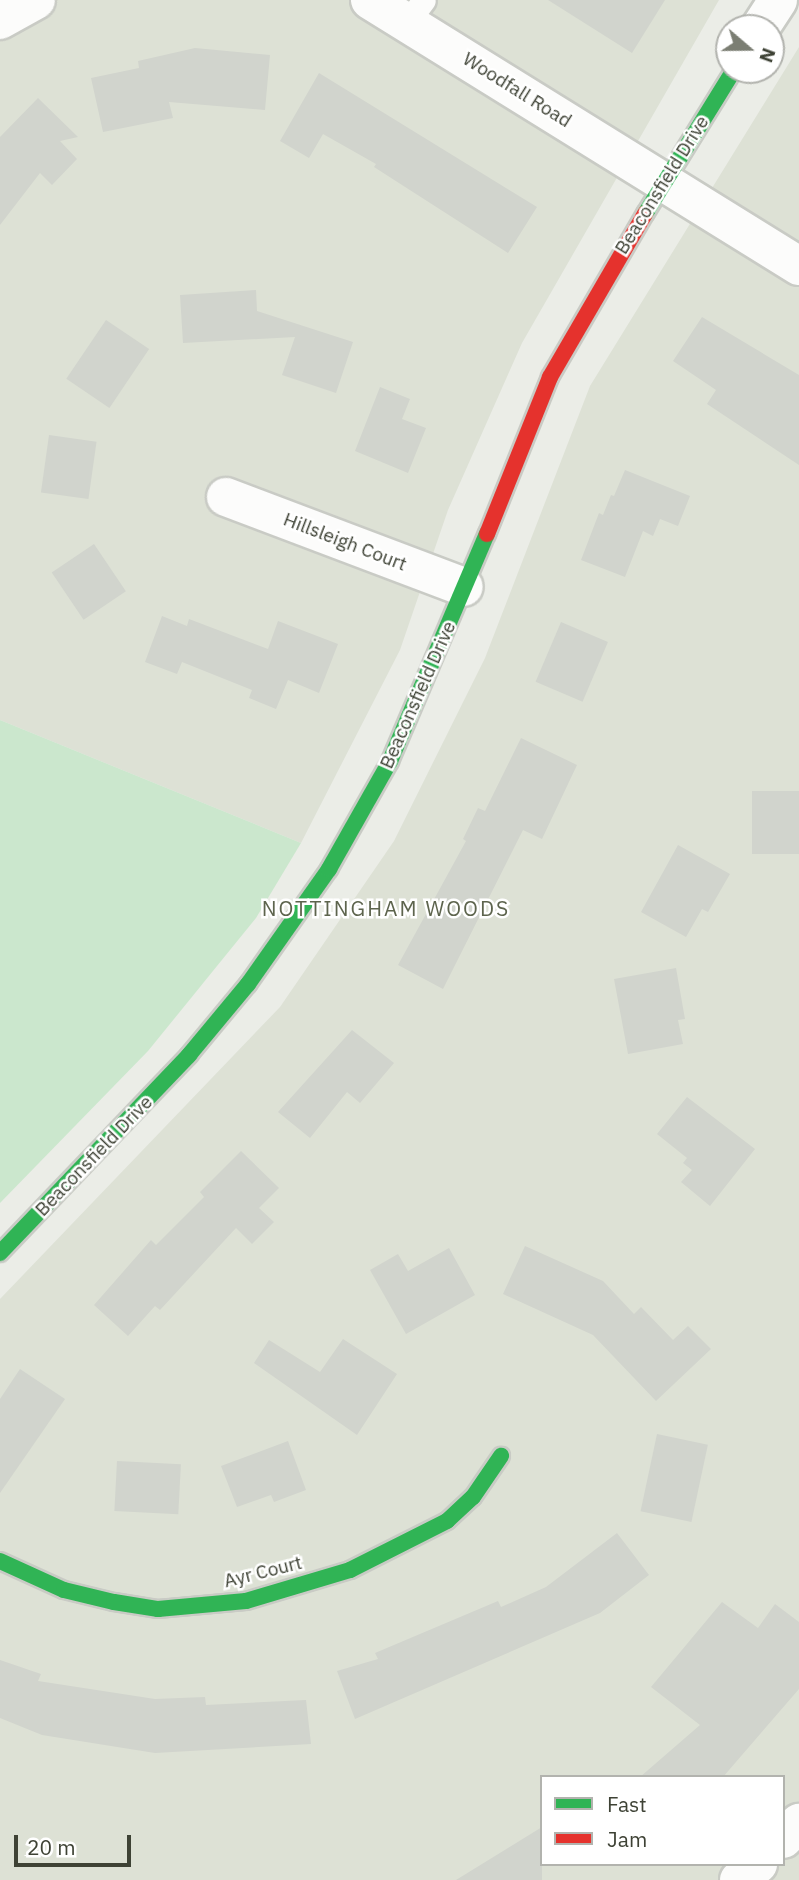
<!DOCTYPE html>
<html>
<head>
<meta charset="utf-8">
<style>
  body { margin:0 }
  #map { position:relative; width:799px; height:1880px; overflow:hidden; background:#ebede7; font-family:"IBM Plex Sans",sans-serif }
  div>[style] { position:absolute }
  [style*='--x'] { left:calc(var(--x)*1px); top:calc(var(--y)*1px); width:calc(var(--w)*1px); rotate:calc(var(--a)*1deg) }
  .residential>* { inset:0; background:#dde1d5 }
  .green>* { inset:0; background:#cbe7cd }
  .building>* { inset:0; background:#d1d4cd; transform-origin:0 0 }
  .roads { filter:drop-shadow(2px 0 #c9cbc5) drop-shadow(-2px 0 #c9cbc5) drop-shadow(0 2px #c9cbc5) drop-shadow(0 -2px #c9cbc5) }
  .lane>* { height:23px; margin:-11.5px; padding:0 11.5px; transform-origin:11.5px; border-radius:11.5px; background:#fcfcfb }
  .street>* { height:38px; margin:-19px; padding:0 19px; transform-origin:19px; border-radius:19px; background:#fcfcfb }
  .fast>* { height:16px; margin:-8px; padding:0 8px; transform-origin:8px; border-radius:8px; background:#30b455 }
  .jam>* { height:16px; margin:-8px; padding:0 8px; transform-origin:8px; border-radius:8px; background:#e5322d }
  span { translate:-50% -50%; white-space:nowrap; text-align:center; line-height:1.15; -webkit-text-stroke:5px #fff; paint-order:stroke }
  .street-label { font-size:19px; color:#3e4235 }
  .neighbourhood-label { font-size:21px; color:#5d644d; letter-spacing:2px }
  .legend { position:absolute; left:540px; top:1775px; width:245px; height:91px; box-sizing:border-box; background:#fff; border:2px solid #b2b3ae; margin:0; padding:9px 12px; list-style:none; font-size:21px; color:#3e4235 }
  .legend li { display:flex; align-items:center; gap:14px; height:35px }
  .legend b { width:35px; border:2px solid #b2b3ae }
  .north { position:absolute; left:715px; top:14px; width:70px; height:70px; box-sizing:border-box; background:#fff; border:2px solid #b2b3ae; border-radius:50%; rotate:110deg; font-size:19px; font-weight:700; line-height:28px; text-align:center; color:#3e4235 }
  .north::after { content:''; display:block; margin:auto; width:24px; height:32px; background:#7b7e73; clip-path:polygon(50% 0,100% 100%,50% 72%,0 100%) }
  .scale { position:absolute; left:14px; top:1835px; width:117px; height:32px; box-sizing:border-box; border:4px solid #3e4235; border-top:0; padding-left:9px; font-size:21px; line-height:24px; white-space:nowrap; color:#3e4235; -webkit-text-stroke:5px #fff; paint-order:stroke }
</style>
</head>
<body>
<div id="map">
  <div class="residential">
    <div style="clip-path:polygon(0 0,719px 0,522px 343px,448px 510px,400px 650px,301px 843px,0 720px)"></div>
    <div style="clip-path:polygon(evenodd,799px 47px,799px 1880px,0 1880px,0 1299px,280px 1007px,394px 841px,485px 658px,590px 386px,799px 47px,542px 1777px,783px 1777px,783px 1864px,542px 1864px,542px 1777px)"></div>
  </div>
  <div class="green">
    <div style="clip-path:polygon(0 720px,301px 843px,256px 918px,148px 1051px,0 1203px)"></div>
  </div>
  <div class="building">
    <div style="clip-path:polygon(548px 0,665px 0,632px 53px)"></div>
    <div style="clip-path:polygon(195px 48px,270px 55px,265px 110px,169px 102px,173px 118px,103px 132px,91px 78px,139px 68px,138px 61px)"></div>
    <div style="clip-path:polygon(319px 73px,537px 207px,508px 253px,374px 167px,376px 164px,323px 134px,309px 158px,280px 141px)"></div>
    <div style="clip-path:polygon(38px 98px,78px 137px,60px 141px,77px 159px,52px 185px,40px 173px,0 225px,0 137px)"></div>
    <div style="clip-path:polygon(256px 290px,257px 311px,353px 342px,336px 393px,282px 375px,295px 337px,183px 343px,180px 295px)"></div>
    <div style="clip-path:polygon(702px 317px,799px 375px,799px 465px,707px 404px,716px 390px,673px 361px)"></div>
    <div style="left:106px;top:320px;width:52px;height:71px;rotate:34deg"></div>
    <div style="clip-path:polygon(380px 387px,410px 399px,402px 419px,426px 428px,408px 473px,355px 451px)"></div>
    <div style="left:49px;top:435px;width:48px;height:58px;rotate:8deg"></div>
    <div style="clip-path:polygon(625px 470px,690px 496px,678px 526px,660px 519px,653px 536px,643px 531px,625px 577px,581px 560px,599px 513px,603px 515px,611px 495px,614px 496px)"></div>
    <div style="left:94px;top:544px;width:57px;height:51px;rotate:56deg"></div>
    <div style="clip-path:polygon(162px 616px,187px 626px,189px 619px,268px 649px,278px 621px,338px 644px,319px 693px,288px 680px,276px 709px,249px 698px,252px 690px,182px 662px,177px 674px,145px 662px)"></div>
    <div style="left:561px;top:622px;width:51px;height:65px;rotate:23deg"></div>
    <div style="clip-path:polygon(521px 738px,577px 765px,542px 839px,523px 830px,443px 989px,398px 965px,466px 841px,463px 839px,478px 808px,485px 811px)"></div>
    <div style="left:752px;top:791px;width:47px;height:63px"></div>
    <div style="clip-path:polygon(678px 845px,730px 874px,708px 912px,702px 909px,686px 937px,641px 912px)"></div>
    <div style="clip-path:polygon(676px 968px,685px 1019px,678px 1020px,683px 1044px,628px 1054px,614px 979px)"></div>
    <div style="clip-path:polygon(352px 1030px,394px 1063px,360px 1103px,347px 1092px,310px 1138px,278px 1112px)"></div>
    <div style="clip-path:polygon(687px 1097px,755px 1149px,710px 1206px,681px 1182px,692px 1170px,683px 1163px,687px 1158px,657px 1134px)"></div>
    <div style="clip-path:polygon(241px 1151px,279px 1188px,259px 1208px,274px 1222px,252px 1244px,236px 1228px,160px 1310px,155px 1306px,128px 1336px,94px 1305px,151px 1240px,156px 1245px,204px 1197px,200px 1192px)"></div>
    <div style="clip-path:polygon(525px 1246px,603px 1281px,634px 1314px,641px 1307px,673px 1340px,688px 1326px,711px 1349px,656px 1401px,593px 1335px,503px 1294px)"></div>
    <div style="clip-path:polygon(449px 1248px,475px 1295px,406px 1334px,370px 1270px,398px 1254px,408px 1271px)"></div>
    <div style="clip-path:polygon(343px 1339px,397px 1374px,357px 1435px,254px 1363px,269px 1340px,320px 1372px)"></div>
    <div style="clip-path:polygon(20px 1369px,65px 1399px,0 1493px,0 1399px)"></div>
    <div style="left:657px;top:1434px;width:52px;height:79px;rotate:12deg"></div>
    <div style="clip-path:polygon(288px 1441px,306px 1490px,274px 1502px,271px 1495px,237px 1507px,221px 1466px)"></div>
    <div style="left:117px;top:1461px;width:64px;height:50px;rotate:3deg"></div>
    <div style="clip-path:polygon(617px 1533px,649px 1575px,600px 1613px,355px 1719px,337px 1671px,378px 1659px,375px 1653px,498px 1601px,501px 1607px,546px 1587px)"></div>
    <div style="clip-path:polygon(722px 1602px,758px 1628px,775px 1604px,799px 1622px,799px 1689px,723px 1777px,640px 1777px,700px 1725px,651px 1687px)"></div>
    <div style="clip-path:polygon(0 1660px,41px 1674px,38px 1681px,155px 1699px,205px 1697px,206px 1705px,306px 1700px,311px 1744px,155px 1753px,42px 1735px,0 1718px)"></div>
    <div style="clip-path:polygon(542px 1827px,542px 1880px,456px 1880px)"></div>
  </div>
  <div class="roads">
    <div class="lane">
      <div style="--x:408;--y:21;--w:26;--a:-53"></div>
    </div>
    <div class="street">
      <div style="--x:370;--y:0;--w:505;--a:31.8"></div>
      <div style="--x:0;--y:20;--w:41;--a:-29.1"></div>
      <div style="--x:760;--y:28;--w:33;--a:-57"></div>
      <div style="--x:226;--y:497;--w:254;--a:20.7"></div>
      <div style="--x:783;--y:1839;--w:23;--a:-45"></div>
      <div style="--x:739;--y:1880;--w:25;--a:-40"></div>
    </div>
    <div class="fast">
      <div style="--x:645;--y:214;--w:169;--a:-58.3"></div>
      <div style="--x:0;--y:1253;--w:274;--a:-46.3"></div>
      <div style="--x:189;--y:1055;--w:92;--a:-50.3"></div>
      <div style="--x:248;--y:984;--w:141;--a:-54.8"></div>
      <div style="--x:329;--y:869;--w:124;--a:-60.5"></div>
      <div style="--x:390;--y:761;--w:247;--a:-66.9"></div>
      <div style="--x:0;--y:1561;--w:70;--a:24.4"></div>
      <div style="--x:64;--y:1590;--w:51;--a:13.5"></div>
      <div style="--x:114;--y:1602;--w:45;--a:9"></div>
      <div style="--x:158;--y:1609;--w:88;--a:-5.2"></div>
      <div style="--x:246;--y:1601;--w:109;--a:-16.6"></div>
      <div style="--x:350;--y:1570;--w:109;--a:-26.8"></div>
      <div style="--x:447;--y:1521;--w:35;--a:-43"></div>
      <div style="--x:473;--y:1497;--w:50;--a:-55.7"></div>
    </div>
    <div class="jam">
      <div style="--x:487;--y:534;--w:169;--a:-68.1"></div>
      <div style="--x:550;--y:377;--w:189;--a:-59.8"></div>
    </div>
  </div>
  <div class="street-label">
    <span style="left:517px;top:90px;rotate:32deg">Woodfall Road</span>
    <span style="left:662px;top:185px;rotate:-58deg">Beaconsfield Drive</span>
    <span style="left:345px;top:542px;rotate:21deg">Hillsleigh Court</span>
    <span style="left:418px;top:695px;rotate:-66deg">Beaconsfield Drive</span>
    <span style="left:94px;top:1156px;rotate:-46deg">Beaconsfield Drive</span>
    <span style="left:263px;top:1572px;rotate:-14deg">Ayr Court</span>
  </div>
  <div class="neighbourhood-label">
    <span style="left:386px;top:908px">NOTTINGHAM WOODS</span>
  </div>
  <ul class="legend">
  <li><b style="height:9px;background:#30b455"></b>Fast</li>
  <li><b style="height:9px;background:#e5322d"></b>Jam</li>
  </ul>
  <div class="north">N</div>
  <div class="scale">20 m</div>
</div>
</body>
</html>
